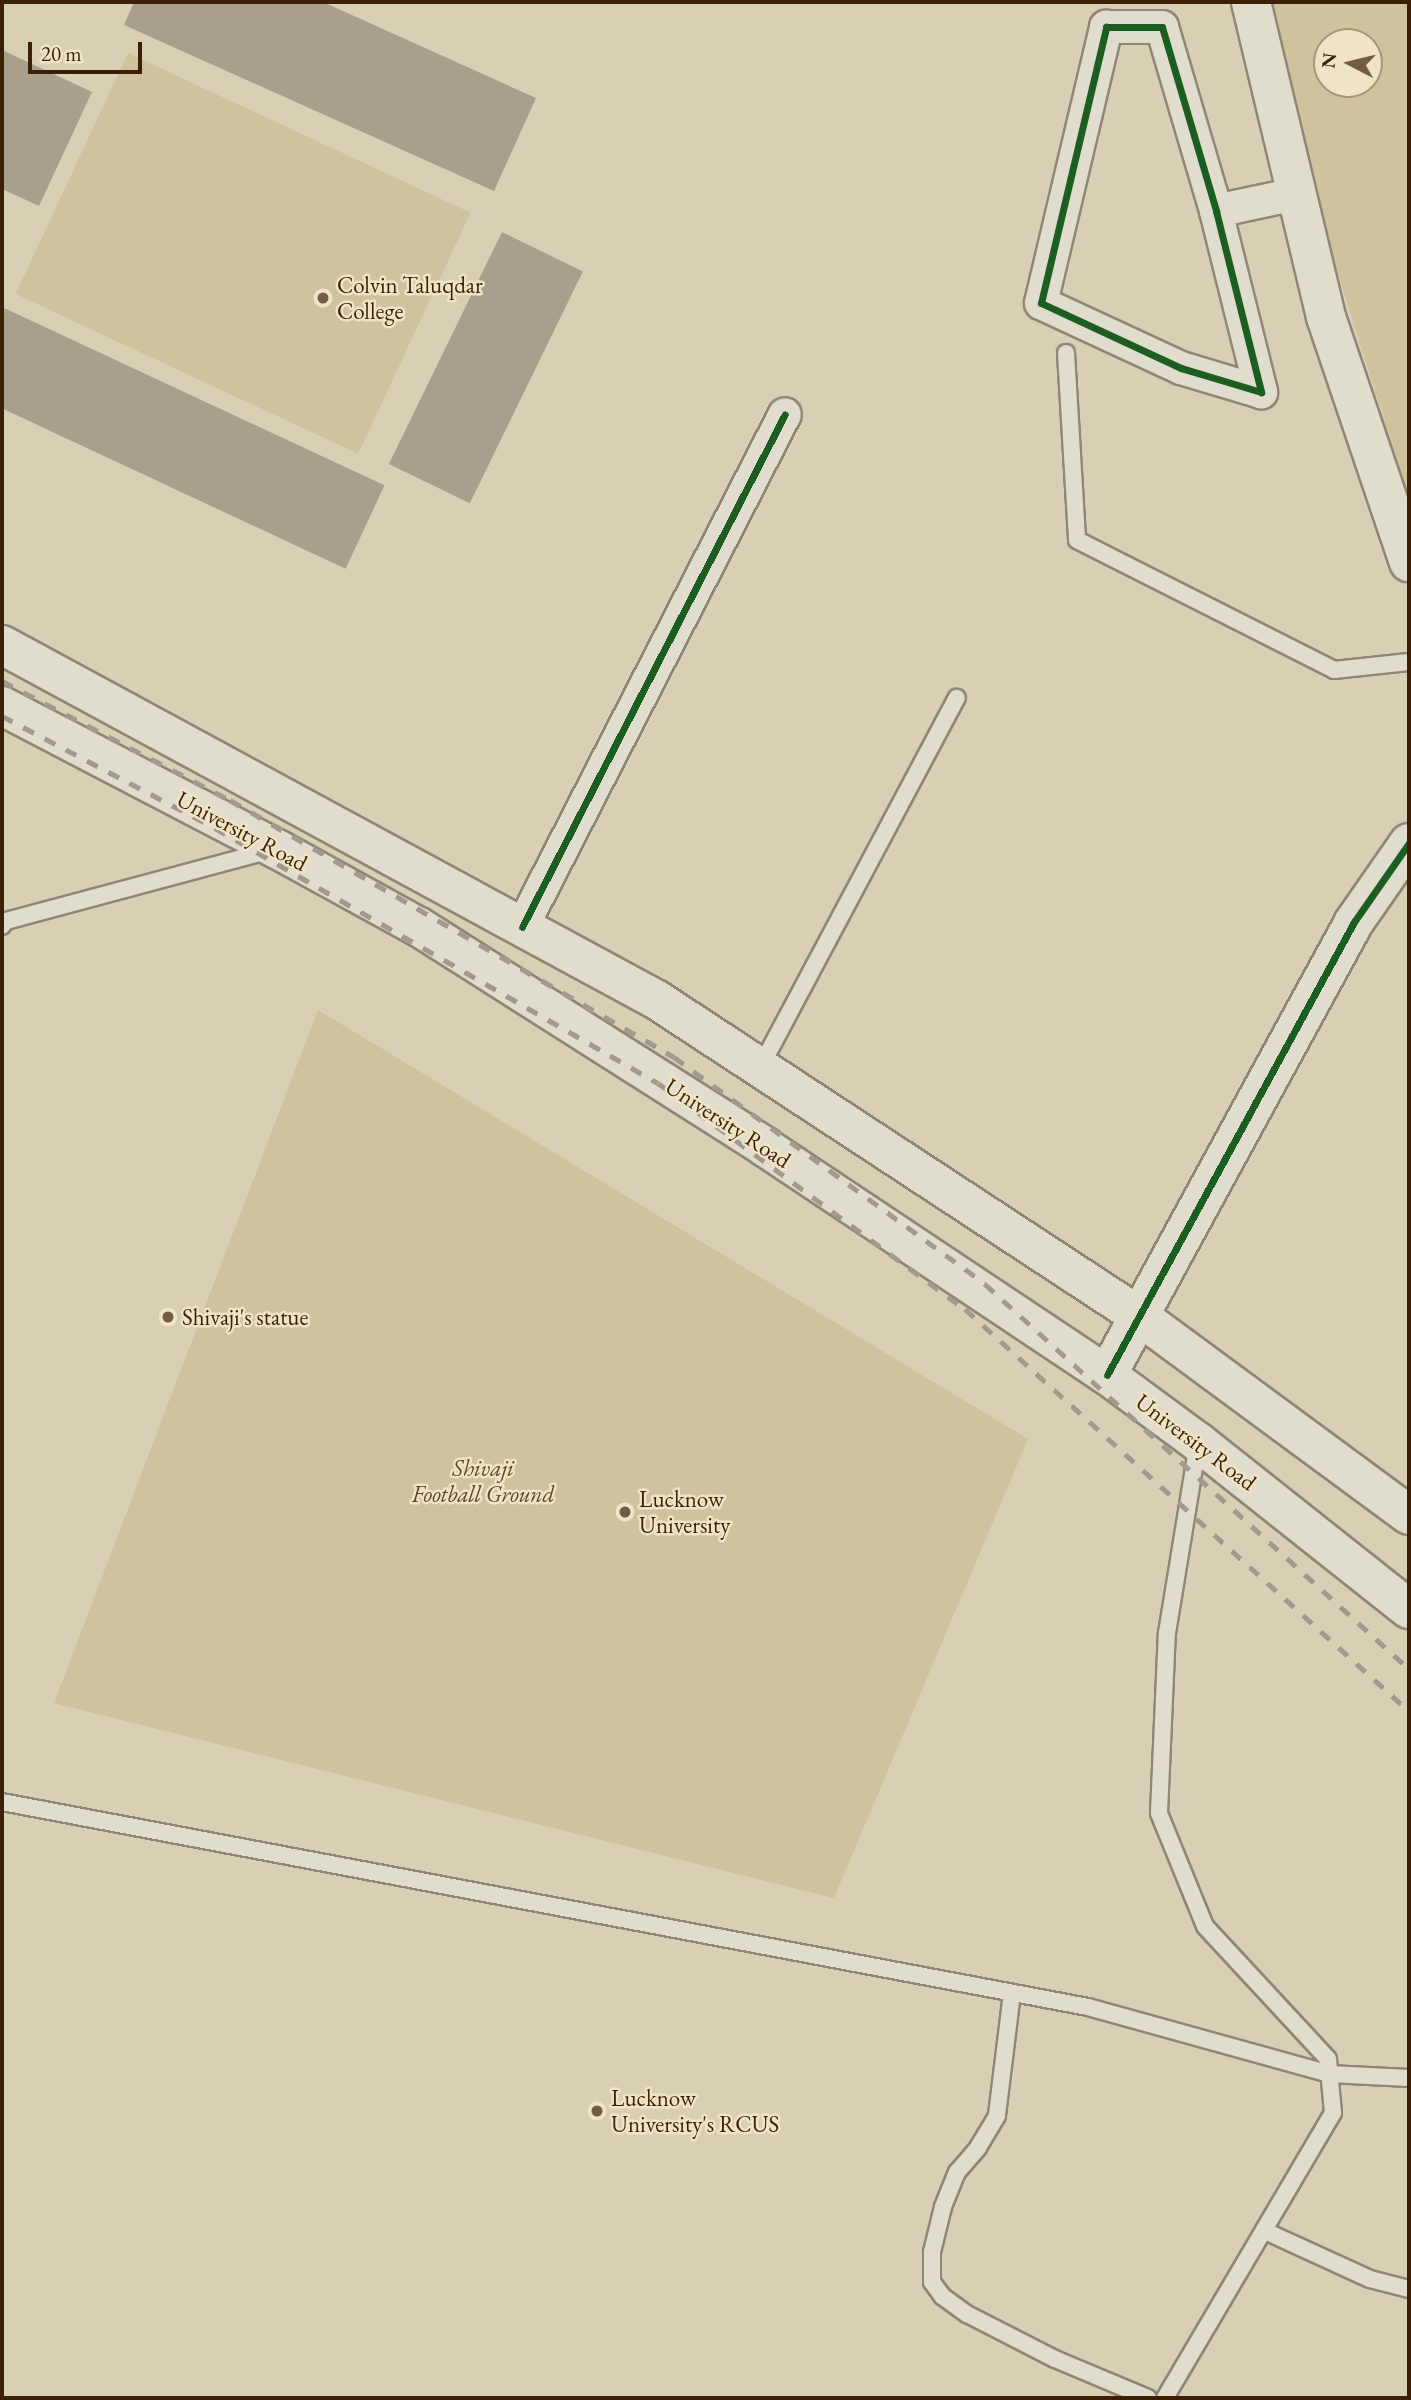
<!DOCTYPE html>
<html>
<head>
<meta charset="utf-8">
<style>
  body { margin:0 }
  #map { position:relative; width:1411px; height:2400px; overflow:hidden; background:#d8cfb5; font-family:"EB Garamond",serif }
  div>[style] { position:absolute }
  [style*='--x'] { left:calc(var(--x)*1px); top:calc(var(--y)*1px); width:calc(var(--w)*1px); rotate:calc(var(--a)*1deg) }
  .green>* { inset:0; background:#d0c29d; transform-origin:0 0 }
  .building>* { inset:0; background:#a8a08d; transform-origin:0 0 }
  .roads { filter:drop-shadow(2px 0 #8f8674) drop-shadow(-2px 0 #8f8674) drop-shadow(0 2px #8f8674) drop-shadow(0 -2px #8f8674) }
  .service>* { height:16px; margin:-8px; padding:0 8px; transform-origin:8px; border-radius:8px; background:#e0dcce }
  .minor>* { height:32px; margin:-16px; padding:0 16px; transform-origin:16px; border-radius:16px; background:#e0dcce }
  .tertiary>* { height:38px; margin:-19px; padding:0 19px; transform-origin:19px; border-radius:19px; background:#e0dcce }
  .secondary>* { height:38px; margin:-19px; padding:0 19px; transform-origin:19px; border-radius:19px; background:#e0dcce }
  .rail>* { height:5px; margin-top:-2.5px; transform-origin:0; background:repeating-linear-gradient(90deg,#a29a8e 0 12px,transparent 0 24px) }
  .cycleway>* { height:7px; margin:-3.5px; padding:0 3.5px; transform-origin:3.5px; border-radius:3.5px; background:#1b5e20 }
  .dots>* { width:19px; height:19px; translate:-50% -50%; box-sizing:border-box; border:4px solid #efe4c5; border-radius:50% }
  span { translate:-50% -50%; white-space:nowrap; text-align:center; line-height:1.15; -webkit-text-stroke:5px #efe4c5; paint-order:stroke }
  .poi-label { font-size:23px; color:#3c1f04 }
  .left { translate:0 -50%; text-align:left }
  .street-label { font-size:23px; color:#3c1f04 }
  .park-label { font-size:23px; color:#604526; font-style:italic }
  .frame { position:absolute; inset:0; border:4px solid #3c1f04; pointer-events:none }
  .north { position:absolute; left:1313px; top:28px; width:70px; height:70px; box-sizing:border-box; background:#efe4c5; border:2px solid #a79578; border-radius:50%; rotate:277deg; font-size:19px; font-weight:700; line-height:28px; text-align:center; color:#3c1f04 }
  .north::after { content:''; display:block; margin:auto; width:24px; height:32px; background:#735d42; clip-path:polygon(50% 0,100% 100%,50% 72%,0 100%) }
  .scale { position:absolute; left:28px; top:42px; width:114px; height:32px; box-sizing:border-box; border:4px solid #3c1f04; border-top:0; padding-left:9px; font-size:21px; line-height:24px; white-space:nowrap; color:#3c1f04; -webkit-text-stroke:5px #efe4c5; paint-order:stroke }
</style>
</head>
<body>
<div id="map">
  <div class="green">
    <div style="clip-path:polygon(evenodd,1265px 2px,1409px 2px,1409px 498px,1295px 139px,1265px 2px,1327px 42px,1369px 42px,1369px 84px,1327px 84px,1327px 42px)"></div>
    <div style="left:128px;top:53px;width:378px;height:266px;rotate:25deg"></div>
    <div style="clip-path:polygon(318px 1010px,1028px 1439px,834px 1898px,54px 1703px)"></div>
  </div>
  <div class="building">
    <div style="clip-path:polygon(134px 2px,323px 2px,536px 98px,494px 191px,124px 25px)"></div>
    <div style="clip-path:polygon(2px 50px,92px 92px,39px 206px,2px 189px)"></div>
    <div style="left:502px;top:232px;width:90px;height:258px;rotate:26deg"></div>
    <div style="left:2px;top:307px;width:422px;height:92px;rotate:25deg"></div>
  </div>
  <div class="roads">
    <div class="service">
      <div style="--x:1066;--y:353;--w:187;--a:86.6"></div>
      <div style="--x:1077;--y:540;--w:288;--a:26.8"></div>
      <div style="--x:1334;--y:670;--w:75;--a:-6.1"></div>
      <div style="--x:2;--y:926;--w:6;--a:-51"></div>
      <div style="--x:6;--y:921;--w:271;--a:-15"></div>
      <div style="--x:761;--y:1066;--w:417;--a:-62"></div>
      <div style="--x:2;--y:1802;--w:1105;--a:10.69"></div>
      <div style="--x:1088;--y:2007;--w:250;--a:15.5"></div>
      <div style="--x:1329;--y:2074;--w:80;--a:2.9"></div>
      <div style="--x:1012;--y:1993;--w:124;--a:97"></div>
      <div style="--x:997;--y:2116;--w:37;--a:121"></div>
      <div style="--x:978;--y:2148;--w:32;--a:131"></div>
      <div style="--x:957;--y:2172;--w:38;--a:112"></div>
      <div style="--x:943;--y:2207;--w:46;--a:103.7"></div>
      <div style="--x:932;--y:2252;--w:30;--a:90"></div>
      <div style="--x:932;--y:2282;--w:17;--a:54"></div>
      <div style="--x:942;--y:2296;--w:31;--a:36"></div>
      <div style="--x:967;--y:2314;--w:99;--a:27.1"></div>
      <div style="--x:1055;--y:2359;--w:101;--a:22.8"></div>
      <div style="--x:1265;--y:2231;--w:115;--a:24.6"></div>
      <div style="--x:1370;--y:2279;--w:40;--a:14.4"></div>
      <div style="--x:1165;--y:2398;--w:331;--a:-59.5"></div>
      <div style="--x:1333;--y:2113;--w:54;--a:-95.3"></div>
      <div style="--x:1328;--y:2059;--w:181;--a:-132.8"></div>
      <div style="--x:1205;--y:1926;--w:122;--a:-112.2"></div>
      <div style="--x:1159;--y:1813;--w:180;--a:-87.5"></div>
      <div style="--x:1167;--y:1633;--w:193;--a:-80.7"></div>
    </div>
    <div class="minor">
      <div style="--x:1106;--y:27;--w:56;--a:0"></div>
      <div style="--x:1162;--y:27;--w:192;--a:73.6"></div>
      <div style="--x:1216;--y:211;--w:187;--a:76"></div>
      <div style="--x:1261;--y:392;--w:84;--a:-163.3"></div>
      <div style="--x:1181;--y:368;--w:154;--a:-155.1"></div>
      <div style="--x:1041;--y:303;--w:284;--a:-76.7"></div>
      <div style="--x:1216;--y:211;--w:81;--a:-12.1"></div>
      <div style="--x:522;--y:927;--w:576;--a:-62.86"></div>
    </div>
    <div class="tertiary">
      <div style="--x:1251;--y:2;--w:324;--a:76.6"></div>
      <div style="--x:1326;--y:317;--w:259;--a:71.3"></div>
      <div style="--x:1107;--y:1375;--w:516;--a:-61.4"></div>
      <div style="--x:1354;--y:922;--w:96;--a:-55.2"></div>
    </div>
    <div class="secondary">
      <div style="--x:2;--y:645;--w:745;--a:28.46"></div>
      <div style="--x:657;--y:1000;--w:576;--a:33.25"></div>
      <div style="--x:1139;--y:1316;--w:335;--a:36.4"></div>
      <div style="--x:2;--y:706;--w:310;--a:27.5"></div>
      <div style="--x:277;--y:849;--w:162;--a:28.8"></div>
      <div style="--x:419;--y:927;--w:410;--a:32.4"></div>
      <div style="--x:765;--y:1147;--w:411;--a:33.7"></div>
      <div style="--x:1107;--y:1375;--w:113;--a:36.4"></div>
      <div style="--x:1198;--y:1442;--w:269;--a:38.4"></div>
    </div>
  </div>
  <div class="rail">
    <div style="--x:2;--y:681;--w:257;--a:27.6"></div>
    <div style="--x:230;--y:800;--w:513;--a:30.06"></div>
    <div style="--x:674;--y:1057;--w:385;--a:36.1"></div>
    <div style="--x:985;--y:1284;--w:573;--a:42.24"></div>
    <div style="--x:2;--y:716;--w:241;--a:27.7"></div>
    <div style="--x:215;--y:828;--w:511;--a:29.93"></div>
    <div style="--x:658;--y:1083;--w:381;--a:36.4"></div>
    <div style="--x:965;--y:1309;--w:599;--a:42.16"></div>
  </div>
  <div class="cycleway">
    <div style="--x:1106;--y:27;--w:56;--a:0"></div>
    <div style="--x:1162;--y:27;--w:192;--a:73.6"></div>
    <div style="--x:1216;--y:211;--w:187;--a:76"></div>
    <div style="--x:1261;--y:392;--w:84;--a:-163.3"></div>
    <div style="--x:1181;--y:368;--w:154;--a:-155.1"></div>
    <div style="--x:1041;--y:303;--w:284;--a:-76.7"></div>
    <div style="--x:522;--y:927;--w:576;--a:-62.86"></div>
    <div style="--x:1107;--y:1375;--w:516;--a:-61.4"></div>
    <div style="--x:1354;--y:922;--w:96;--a:-55.2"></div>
  </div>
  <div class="dots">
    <div style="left:323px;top:298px;background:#735d42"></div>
    <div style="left:168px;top:1317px;background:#735d42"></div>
    <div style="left:625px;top:1512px;background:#735d42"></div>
    <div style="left:597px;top:2111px;background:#735d42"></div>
  </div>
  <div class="poi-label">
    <span class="left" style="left:337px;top:298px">Colvin Taluqdar<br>College</span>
    <span class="left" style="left:182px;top:1317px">Shivaji's statue</span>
    <span class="left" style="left:639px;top:1512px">Lucknow<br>University</span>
    <span class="left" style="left:611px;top:2111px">Lucknow<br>University's RCUS</span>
  </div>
  <div class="street-label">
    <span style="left:242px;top:831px;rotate:28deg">University Road</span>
    <span style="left:728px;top:1123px;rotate:33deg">University Road</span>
    <span style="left:1196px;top:1442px;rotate:37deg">University Road</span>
  </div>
  <div class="park-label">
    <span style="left:483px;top:1481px">Shivaji<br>Football Ground</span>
  </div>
  <div class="frame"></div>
  <div class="north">N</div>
  <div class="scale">20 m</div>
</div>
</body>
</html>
